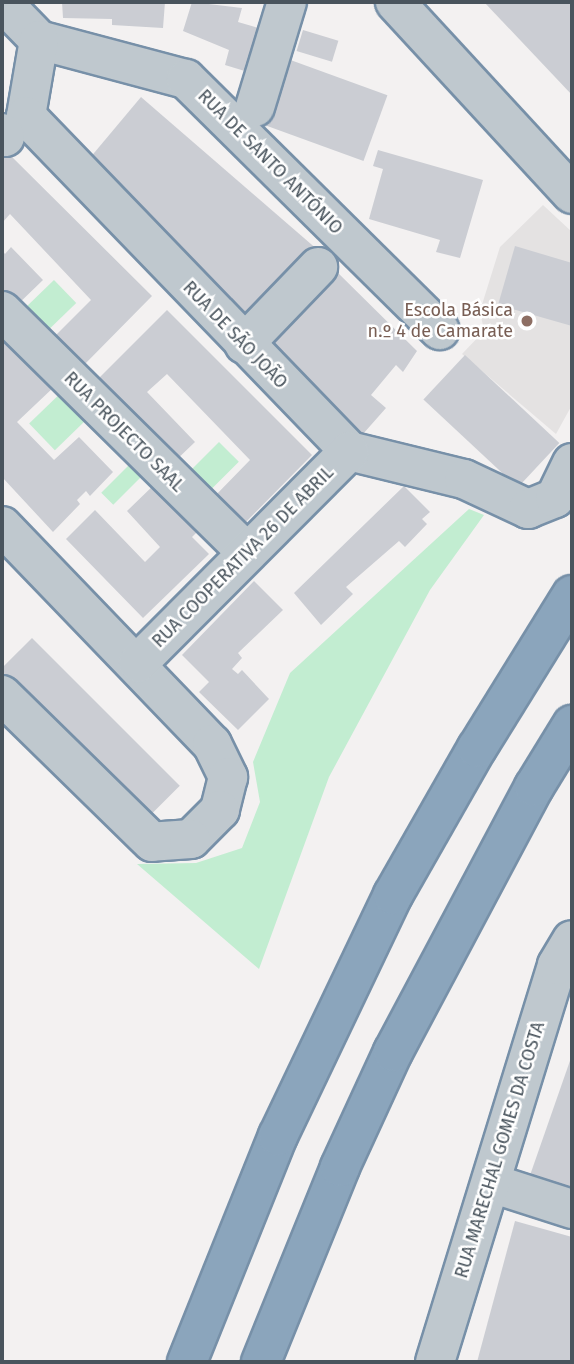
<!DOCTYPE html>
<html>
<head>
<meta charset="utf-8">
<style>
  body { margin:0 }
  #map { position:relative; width:574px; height:1364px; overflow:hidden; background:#f3f1f1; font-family:"Fira Sans",sans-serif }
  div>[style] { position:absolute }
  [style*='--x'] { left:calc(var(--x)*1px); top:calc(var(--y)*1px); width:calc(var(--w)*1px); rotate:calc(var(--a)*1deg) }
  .education>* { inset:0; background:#e4e2e2 }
  .green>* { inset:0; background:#c2edd1; transform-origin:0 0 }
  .building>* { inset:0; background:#cbcdd3; transform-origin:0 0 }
  .roads { filter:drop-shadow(2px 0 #7790a8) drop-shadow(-2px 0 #7790a8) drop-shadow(0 2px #7790a8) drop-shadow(0 -2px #7790a8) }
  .minor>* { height:38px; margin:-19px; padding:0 19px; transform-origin:19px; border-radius:19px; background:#bfc8ce }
  .highway>* { height:38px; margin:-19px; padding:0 19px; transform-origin:19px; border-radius:19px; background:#8ba5bc }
  .dots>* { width:19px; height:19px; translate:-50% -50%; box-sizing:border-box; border:4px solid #fff; border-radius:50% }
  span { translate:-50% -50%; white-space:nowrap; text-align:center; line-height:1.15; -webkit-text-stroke:5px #fff; paint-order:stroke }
  .street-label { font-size:18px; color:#49545d }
  .education-label { font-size:18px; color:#785e54 }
  .right { translate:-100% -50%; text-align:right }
  .frame { position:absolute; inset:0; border:4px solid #49545d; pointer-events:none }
</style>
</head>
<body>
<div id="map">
  <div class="education">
    <div style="clip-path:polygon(543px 205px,572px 232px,572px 405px,556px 434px,462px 354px,484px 331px,480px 311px,500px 247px)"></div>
  </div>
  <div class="green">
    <div style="left:54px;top:280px;width:32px;height:46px;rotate:46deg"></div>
    <div style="left:68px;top:386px;width:37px;height:54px;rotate:46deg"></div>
    <div style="left:219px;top:442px;width:28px;height:52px;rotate:45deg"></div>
    <div style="left:138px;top:456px;width:17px;height:52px;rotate:45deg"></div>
    <div style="clip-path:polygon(469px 509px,484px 515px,430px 590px,329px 777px,259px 969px,137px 864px,196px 863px,242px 848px,260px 802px,253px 762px,290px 673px)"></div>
  </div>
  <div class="building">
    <div style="clip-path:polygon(62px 2px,165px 2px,163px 28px,112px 25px,112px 19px,63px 18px)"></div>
    <div style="clip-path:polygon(192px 2px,242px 8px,238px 22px,262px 29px,248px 72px,225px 65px,229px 50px,183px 31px)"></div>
    <div style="clip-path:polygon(484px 2px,572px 2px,572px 95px)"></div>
    <div style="left:303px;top:30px;width:37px;height:22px;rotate:17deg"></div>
    <div style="left:285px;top:58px;width:109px;height:70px;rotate:20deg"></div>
    <div style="clip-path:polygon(141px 97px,319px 251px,248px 334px,84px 165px)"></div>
    <div style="clip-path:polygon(378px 150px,483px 180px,460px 258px,436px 252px,440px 240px,369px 219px,383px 169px,373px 166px)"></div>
    <div style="clip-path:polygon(6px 151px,152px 296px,82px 367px,53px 338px,91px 300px,10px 214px,2px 223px,2px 155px)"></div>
    <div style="clip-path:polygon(515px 246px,572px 263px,572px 326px,498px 305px)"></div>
    <div style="clip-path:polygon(11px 247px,43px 280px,13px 309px,2px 297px,2px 250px,5px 254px)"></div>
    <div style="clip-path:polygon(333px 268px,417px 351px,403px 372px,396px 365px,371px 395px,386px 408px,363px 434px,256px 346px)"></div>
    <div style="clip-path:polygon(167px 310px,312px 455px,242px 526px,213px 498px,250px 460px,167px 374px,147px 392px,195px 442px,172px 464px,92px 385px)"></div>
    <div style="clip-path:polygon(2px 331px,55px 386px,17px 422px,54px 460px,79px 437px,113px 472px,90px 496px,86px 491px,77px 500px,80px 504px,53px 532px,2px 477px)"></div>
    <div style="left:465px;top:355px;width:129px;height:61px;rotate:43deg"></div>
    <div style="clip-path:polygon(158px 481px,202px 527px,192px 537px,209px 554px,143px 618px,66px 539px,95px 510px,145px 562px,160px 547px,127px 511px)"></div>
    <div style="clip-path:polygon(404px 486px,430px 512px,422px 519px,427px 524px,405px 547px,399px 541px,346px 587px,353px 594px,321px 625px,294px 593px)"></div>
    <div style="clip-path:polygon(254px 581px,283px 610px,238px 653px,242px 658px,232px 669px,238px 674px,242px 670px,269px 699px,238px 730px,199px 692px,209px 682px,182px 655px)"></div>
    <div style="left:32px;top:638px;width:209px;height:45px;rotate:45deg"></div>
    <div style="clip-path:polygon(572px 1055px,572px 1196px,528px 1181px)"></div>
    <div style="clip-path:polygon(515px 1221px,572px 1237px,572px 1362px,477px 1362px)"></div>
  </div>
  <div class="roads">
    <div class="minor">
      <div style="--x:2;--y:2;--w:53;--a:45.8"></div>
      <div style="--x:39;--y:40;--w:152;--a:14.9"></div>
      <div style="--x:186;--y:79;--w:357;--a:44.7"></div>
      <div style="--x:395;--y:2;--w:261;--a:47.3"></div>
      <div style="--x:39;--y:40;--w:77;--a:99.7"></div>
      <div style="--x:26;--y:116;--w:465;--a:46"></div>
      <div style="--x:349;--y:451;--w:118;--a:13.7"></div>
      <div style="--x:464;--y:479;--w:71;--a:25.1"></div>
      <div style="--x:528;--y:509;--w:29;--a:-22"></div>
      <div style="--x:555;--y:498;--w:39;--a:-64"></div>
      <div style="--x:255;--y:107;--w:110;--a:-73.1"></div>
      <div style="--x:2;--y:133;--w:5;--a:53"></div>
      <div style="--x:2;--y:311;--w:344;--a:44.6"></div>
      <div style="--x:244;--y:344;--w:107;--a:-46.1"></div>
      <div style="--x:2;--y:526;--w:303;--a:46.1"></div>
      <div style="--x:212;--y:744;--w:37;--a:64"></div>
      <div style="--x:228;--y:777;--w:34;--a:104"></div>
      <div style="--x:220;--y:810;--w:41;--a:135"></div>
      <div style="--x:191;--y:839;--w:39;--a:176"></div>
      <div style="--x:152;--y:842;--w:210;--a:-135.6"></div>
      <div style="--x:138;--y:663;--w:299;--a:-45.1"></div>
      <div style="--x:491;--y:1183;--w:85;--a:17.8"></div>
      <div style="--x:435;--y:1362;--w:415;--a:-72.9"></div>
      <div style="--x:557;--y:965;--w:29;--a:-59"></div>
    </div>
    <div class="highway">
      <div style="--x:187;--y:1362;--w:244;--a:-68.1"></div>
      <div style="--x:278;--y:1136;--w:267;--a:-64.5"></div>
      <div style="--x:393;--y:895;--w:169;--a:-60.3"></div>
      <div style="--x:477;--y:748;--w:180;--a:-58.2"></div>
      <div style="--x:261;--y:1362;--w:210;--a:-67.9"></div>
      <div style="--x:340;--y:1167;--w:127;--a:-65.3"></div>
      <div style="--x:393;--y:1052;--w:300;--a:-62"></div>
      <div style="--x:534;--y:787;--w:73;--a:-58.5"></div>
    </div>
  </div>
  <div class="dots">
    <div style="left:527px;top:321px;background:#8d6e63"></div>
  </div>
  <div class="street-label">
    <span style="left:270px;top:162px;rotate:45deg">RUA DE SANTO ANTÓNIO</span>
    <span style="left:235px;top:335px;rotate:46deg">RUA DE SÃO JOÃO</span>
    <span style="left:124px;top:432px;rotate:45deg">RUA PROJECTO SAAL</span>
    <span style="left:243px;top:557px;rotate:-45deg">RUA COOPERATIVA 26 DE ABRIL</span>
    <span style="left:500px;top:1150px;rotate:-73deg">RUA MARECHAL GOMES DA COSTA</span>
  </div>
  <div class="education-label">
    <span class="right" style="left:513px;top:321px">Escola Básica<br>n.º 4 de Camarate</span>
  </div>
  <div class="frame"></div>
</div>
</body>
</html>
